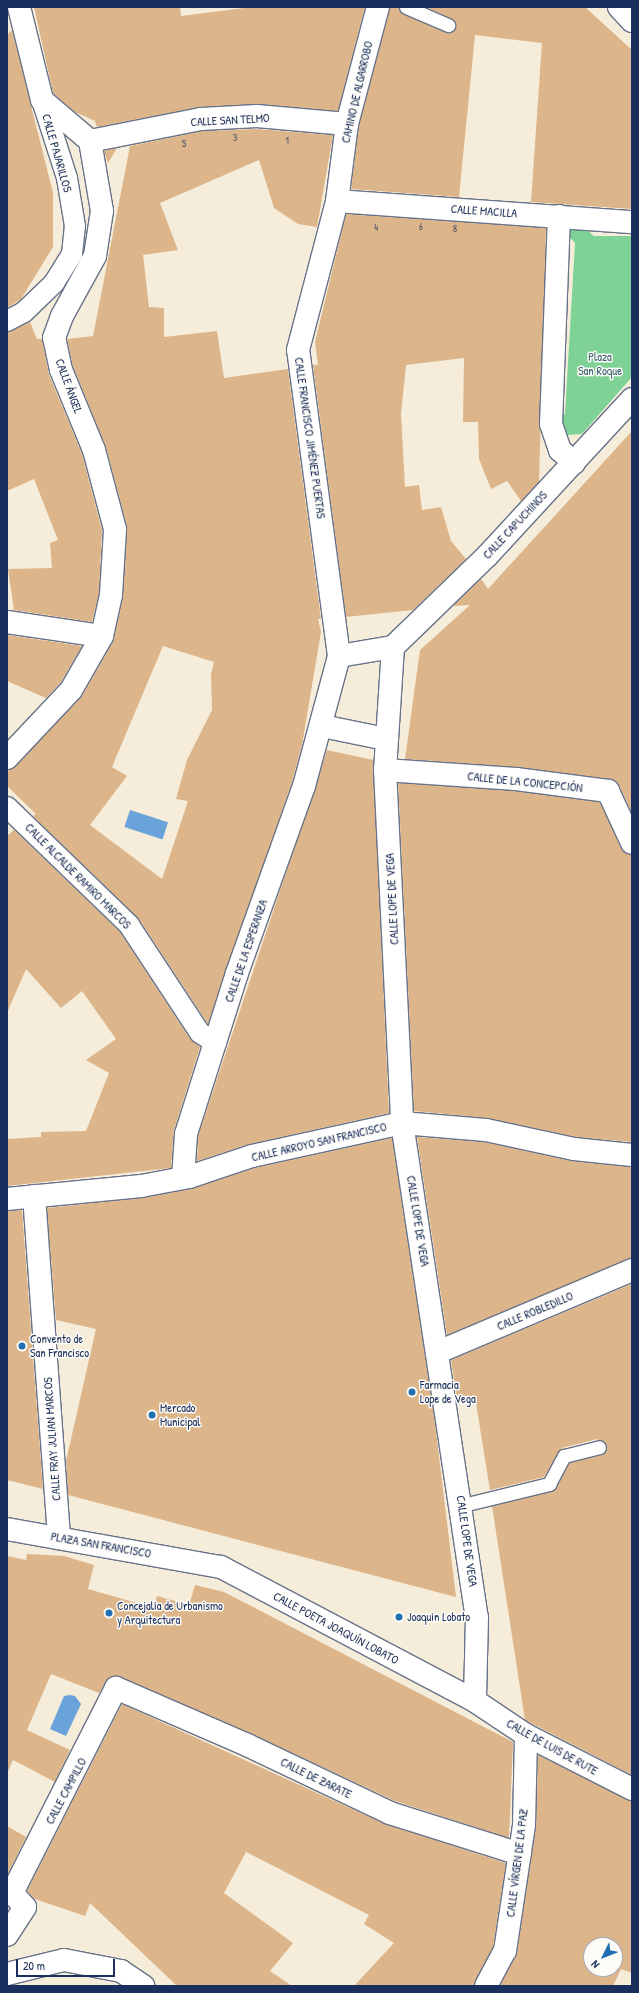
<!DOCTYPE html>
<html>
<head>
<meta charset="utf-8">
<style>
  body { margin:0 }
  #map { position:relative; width:639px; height:1993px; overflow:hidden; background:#f5edda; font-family:"Patrick Hand",sans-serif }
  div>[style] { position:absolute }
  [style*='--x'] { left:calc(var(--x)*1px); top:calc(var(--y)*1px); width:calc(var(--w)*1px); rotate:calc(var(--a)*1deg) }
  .green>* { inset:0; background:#7ed296 }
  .water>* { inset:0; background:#6aa3d9; transform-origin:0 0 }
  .building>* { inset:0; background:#ddb58a }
  .roads { filter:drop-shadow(1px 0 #677289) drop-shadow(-1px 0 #677289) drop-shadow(0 1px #677289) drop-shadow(0 -1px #677289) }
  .service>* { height:13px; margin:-6.5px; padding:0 6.5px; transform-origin:6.5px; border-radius:6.5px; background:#fff }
  .pedestrian>* { height:20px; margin:-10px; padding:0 10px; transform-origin:10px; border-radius:10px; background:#fff }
  .minor>* { height:22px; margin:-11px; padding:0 11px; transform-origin:11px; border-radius:11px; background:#fff }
  .tertiary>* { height:22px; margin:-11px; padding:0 11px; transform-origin:11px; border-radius:11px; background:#fff }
  .dots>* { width:11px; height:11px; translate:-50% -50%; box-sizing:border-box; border:2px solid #fdfcf7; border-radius:50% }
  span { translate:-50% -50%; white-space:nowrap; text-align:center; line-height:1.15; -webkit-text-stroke:3px #fdfcf7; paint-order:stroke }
  .number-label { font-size:10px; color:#4c5069 }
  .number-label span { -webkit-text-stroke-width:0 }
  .street-label { font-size:12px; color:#1b2f5e }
  .park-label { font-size:12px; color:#39606f }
  .poi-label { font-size:12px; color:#1b2f5e }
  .left { translate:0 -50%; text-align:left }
  .frame { position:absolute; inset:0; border:8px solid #1b2f5e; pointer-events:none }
  .north { position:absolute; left:583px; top:1937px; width:40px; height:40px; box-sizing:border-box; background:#fdfcf7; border:1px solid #a3aaba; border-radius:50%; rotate:227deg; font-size:11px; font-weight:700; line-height:16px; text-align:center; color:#1b2f5e }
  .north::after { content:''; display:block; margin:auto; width:14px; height:18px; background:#1f6fb2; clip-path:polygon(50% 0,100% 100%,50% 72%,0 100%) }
  .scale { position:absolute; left:16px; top:1959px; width:99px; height:18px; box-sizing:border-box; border:2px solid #1b2f5e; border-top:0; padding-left:5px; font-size:12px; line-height:14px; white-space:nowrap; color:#1b2f5e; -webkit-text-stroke:3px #fdfcf7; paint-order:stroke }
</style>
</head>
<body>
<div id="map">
  <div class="green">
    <div style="clip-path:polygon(579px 223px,594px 236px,632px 236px,632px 377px,582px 434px,568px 435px,557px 424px,565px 414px,575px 243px,566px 233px)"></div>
  </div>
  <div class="water">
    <div style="left:130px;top:810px;width:40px;height:18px;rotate:18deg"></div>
    <div style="clip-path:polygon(70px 1695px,75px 1696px,81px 1704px,66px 1736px,50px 1729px,64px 1696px)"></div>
  </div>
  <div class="building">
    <div style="clip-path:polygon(34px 7px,180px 7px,181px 16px,252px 7px,365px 7px,338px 111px,258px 104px,200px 107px,97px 127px,95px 121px,75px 112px,53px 93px)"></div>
    <div style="clip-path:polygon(390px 7px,398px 7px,403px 14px,449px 33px,455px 28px,454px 20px,426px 7px,585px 7px,632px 50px,632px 209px,531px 202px,542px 43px,475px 35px,459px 197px,351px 189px,359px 126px)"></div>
    <div style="clip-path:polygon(12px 30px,53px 193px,53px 247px,21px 299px,7px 308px,7px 35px)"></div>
    <div style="clip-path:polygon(evenodd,257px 129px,333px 135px,317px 227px,298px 224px,274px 208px,259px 160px,160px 203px,178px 250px,143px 255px,149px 307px,164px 308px,164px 337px,217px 331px,224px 378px,288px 369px,321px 619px,318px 619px,321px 632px,302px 745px,292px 782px,208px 1024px,139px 919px,33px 816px,36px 814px,7px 786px,7px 772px,82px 696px,113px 642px,123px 598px,127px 526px,106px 447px,73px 366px,67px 339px,93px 336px,130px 146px,203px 131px,257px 129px,163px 646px,214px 662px,211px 674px,212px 710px,187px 760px,176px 799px,188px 801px,162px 879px,90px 825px,127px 776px,112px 767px,163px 646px)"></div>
    <div style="clip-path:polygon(117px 148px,108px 163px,104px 151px)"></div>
    <div style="clip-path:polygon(346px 214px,546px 228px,539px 482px,521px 501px,507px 481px,491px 489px,479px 459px,478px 422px,463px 422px,464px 358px,406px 365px,401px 414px,405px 487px,419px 485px,422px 510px,441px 507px,451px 541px,466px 559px,413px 610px,346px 617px,313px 365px,318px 365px,315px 342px)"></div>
    <div style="clip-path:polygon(30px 322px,37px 339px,42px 339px,49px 375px,82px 454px,102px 530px,99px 593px,92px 622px,14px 610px,8px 569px,52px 568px,50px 543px,58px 540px,34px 479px,7px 491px,7px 332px)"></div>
    <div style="clip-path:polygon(632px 431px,632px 813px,619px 785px,610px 779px,517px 767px,405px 759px,420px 650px,470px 605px,453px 606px,481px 579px,488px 589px)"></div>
    <div style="clip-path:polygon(8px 635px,82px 646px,61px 682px,46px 698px,7px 681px)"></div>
    <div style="clip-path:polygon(327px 750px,373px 760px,389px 1113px,249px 1144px,197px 1161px,198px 1136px)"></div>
    <div style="clip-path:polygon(398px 783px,515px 791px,600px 802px,621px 848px,632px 855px,632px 1142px,576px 1137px,487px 1118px,414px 1111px)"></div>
    <div style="clip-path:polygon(14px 830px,120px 932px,190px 1039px,200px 1047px,174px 1130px,171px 1168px,7px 1186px,7px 1139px,41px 1137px,41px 1132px,86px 1131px,109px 1073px,86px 1060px,116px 1039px,82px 991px,61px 1008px,26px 969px,7px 1013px,7px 836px)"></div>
    <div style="clip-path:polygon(417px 1137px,484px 1142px,571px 1161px,632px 1167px,632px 1258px,447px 1335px)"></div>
    <div style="clip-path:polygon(392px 1138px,435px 1423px,456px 1597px,68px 1495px,66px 1461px,96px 1329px,56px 1320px,47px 1208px,142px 1198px,191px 1189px,255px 1168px)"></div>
    <div style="clip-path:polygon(22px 1210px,43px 1489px,7px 1480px,7px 1211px)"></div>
    <div style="clip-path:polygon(632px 1284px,632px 1775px,525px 1720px,492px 1506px,554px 1490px,569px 1463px,601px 1455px,607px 1445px,597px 1439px,562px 1448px,544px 1477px,490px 1490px,475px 1397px,457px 1400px,451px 1360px)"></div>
    <div style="clip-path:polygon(27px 1554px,64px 1556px,94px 1565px,88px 1589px,154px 1608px,157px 1596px,189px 1605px,195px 1585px,224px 1592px,513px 1742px,509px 1838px,395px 1801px,252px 1734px,115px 1676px,109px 1678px,99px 1693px,51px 1674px,27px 1730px,70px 1750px,55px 1782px,13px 1760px,7px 1774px,7px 1556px,26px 1560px)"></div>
    <div style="clip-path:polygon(122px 1704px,385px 1824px,506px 1863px,493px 1947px,474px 1986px,354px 1986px,394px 1943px,364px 1924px,369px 1915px,246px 1852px,224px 1893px,293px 1943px,270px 1971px,292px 1986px,177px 1986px,90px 1903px,85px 1916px,35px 1899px,27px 1891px)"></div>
    <div style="clip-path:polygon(evenodd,538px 1755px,632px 1801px,632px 1973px,621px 1969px,613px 1986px,500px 1986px,517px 1953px,536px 1827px,538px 1755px,591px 1945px,615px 1945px,615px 1969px,591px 1969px,591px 1945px)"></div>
    <div style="clip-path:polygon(7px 1826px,26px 1837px,7px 1875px)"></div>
  </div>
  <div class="roads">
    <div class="service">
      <div style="--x:406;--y:7;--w:46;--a:23.2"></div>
      <div style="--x:463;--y:1505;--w:89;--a:-13.7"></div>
      <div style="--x:549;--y:1484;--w:32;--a:-62"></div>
      <div style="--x:564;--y:1456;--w:36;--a:-14"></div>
    </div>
    <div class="pedestrian">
      <div style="--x:7;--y:321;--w:19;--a:-28"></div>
      <div style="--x:24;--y:312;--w:42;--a:-44"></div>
      <div style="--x:54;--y:283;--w:34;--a:-58"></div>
      <div style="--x:72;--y:254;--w:28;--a:-84"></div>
      <div style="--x:75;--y:226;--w:49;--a:-99.5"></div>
      <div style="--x:67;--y:178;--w:82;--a:-107.8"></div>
      <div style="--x:7;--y:807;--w:170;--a:44"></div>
      <div style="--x:129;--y:925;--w:129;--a:56.7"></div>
      <div style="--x:200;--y:1033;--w:19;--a:32"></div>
    </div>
    <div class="minor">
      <div style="--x:19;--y:7;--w:96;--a:76.1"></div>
      <div style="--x:42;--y:100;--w:63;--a:40.5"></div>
      <div style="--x:90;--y:141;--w:113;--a:-11.2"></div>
      <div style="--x:201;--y:119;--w:56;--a:-3.1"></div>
      <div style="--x:257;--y:116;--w:90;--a:5.1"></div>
      <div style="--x:337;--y:201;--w:296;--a:4.1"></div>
      <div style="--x:559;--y:216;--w:208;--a:92.2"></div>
      <div style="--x:551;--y:424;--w:28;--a:71"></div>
      <div style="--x:560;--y:450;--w:19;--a:43"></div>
      <div style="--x:7;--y:622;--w:96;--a:8.4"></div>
      <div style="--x:393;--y:647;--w:123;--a:93.7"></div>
      <div style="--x:385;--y:770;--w:353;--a:87.2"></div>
      <div style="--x:402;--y:1123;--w:500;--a:81.4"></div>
      <div style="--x:477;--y:1617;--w:84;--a:91.4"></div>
      <div style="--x:393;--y:647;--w:132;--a:-44.1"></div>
      <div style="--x:488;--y:555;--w:212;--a:-47.3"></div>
      <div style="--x:339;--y:656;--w:55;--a:-9.5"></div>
      <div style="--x:322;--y:726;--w:65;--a:11.5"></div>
      <div style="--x:7;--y:758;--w:93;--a:-46.7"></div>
      <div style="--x:71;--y:690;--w:62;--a:-60.1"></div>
      <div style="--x:102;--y:636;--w:42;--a:-77.6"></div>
      <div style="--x:111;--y:595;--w:66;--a:-86.5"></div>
      <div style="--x:115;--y:529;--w:82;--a:-104.9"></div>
      <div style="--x:94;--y:450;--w:87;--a:-112.4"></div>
      <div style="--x:61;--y:370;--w:33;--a:-102"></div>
      <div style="--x:54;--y:338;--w:23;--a:-70"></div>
      <div style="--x:62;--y:316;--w:68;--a:-61.2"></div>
      <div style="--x:95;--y:256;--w:46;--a:-81.2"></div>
      <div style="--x:102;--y:211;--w:71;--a:-99.7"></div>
      <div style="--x:385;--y:770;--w:131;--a:3.9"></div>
      <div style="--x:516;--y:779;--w:93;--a:7.4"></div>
      <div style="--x:608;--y:791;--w:57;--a:65.2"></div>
      <div style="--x:183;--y:1178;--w:44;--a:-86.1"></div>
      <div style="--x:186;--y:1134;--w:169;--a:-72.4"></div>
      <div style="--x:237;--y:973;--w:199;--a:-70.3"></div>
      <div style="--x:304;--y:786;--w:135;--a:-74.9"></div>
      <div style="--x:339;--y:656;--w:309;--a:-97.6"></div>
      <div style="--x:298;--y:350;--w:154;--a:-75.3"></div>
      <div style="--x:337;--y:201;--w:78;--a:-82.6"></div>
      <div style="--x:347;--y:124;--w:121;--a:-75.2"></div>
      <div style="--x:34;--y:1196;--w:343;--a:85.8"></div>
      <div style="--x:7;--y:1199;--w:135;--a:-5.5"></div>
      <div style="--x:141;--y:1186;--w:49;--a:-10.6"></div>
      <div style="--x:189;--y:1177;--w:66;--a:-18.4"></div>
      <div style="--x:252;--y:1156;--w:154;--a:-12.4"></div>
      <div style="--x:402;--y:1123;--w:84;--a:4.8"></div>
      <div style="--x:486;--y:1130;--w:90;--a:12.2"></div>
      <div style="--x:574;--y:1149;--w:58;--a:5.9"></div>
      <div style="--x:438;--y:1352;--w:211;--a:-22.9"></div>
      <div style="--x:7;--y:1529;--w:217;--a:10.1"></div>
      <div style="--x:221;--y:1567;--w:287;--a:27.8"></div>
      <div style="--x:475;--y:1701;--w:61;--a:33.7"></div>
      <div style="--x:526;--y:1735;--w:119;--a:27"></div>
      <div style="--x:7;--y:1935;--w:33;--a:-57"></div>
      <div style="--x:25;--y:1907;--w:19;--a:-133"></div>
      <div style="--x:12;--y:1893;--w:230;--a:-63.1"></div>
      <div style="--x:116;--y:1688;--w:143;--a:23.5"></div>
      <div style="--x:247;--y:1745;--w:158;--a:25.4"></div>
      <div style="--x:390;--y:1813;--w:136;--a:17.5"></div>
      <div style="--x:7;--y:1974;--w:59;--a:-13.8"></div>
      <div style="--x:64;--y:1960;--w:58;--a:10.9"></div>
      <div style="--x:121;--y:1971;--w:27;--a:34"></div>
      <div style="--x:486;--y:1986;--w:40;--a:-62"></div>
      <div style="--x:505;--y:1951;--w:127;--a:-81.4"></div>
      <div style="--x:524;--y:1825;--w:90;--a:-88.7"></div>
    </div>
    <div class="tertiary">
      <div style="--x:619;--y:7;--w:19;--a:47"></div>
    </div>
  </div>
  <div class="dots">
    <div style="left:22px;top:1346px;background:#1f6fb2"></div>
    <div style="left:412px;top:1392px;background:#1f6fb2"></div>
    <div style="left:152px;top:1415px;background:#1f6fb2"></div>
    <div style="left:109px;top:1613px;background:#1f6fb2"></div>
    <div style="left:399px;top:1617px;background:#1f6fb2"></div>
  </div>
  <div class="number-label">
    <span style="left:235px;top:138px">3</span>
    <span style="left:287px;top:141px">1</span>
    <span style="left:184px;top:144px">5</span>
    <span style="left:421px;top:227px">6</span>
    <span style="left:376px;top:228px">4</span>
    <span style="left:455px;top:229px">8</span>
  </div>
  <div class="street-label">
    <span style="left:357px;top:92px;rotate:-77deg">CAMINO DE ALGARROBO</span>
    <span style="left:230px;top:120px;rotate:-3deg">CALLE SAN TELMO</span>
    <span style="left:57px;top:153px;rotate:74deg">CALLE PAJARILLOS</span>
    <span style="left:484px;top:211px;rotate:4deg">CALLE MACILLA</span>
    <span style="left:69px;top:386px;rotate:70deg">CALLE ÁNGEL</span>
    <span style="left:310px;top:438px;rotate:82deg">CALLE FRANCISCO JIMÉNEZ PUERTAS</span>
    <span style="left:515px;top:525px;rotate:-47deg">CALLE CAPUCHINOS</span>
    <span style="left:525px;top:782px;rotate:6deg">CALLE DE LA CONCEPCIÓN</span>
    <span style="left:78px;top:876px;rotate:45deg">CALLE ALCALDE RAMIRO MARCOS</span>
    <span style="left:392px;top:899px;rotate:-93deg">CALLE LOPE DE VEGA</span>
    <span style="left:246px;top:951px;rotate:-71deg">CALLE DE LA ESPERANZA</span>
    <span style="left:319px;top:1142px;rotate:-13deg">CALLE ARROYO SAN FRANCISCO</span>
    <span style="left:418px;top:1221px;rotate:81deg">CALLE LOPE DE VEGA</span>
    <span style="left:535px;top:1311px;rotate:-23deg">CALLE ROBLEDILLO</span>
    <span style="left:52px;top:1439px;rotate:-94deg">CALLE FRAY JULIAN MARCOS</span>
    <span style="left:467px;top:1541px;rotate:82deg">CALLE LOPE DE VEGA</span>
    <span style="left:101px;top:1545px;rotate:10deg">PLAZA SAN FRANCISCO</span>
    <span style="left:336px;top:1628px;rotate:28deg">CALLE POETA JOAQUÍN LOBATO</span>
    <span style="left:552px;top:1747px;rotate:29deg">CALLE DE LUIS DE RUTE</span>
    <span style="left:316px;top:1778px;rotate:26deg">CALLE DE ZARATE</span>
    <span style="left:66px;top:1791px;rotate:-62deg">CALLE CAMPILLO</span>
    <span style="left:517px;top:1863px;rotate:-83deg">CALLE VÍRGEN DE LA PAZ</span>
  </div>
  <div class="park-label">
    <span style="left:600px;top:364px">Plaza<br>San Roque</span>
  </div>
  <div class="poi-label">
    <span class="left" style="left:30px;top:1346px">Convento de<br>San Francisco</span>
    <span class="left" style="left:420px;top:1392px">Farmacia<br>Lope de Vega</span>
    <span class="left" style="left:160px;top:1415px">Mercado<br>Municipal</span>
    <span class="left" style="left:117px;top:1613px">Concejalía de Urbanismo<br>y Arquitectura</span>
    <span class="left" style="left:407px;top:1617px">Joaquín Lobato</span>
  </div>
  <div class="frame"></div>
  <div class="north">N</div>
  <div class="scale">20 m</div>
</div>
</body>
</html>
